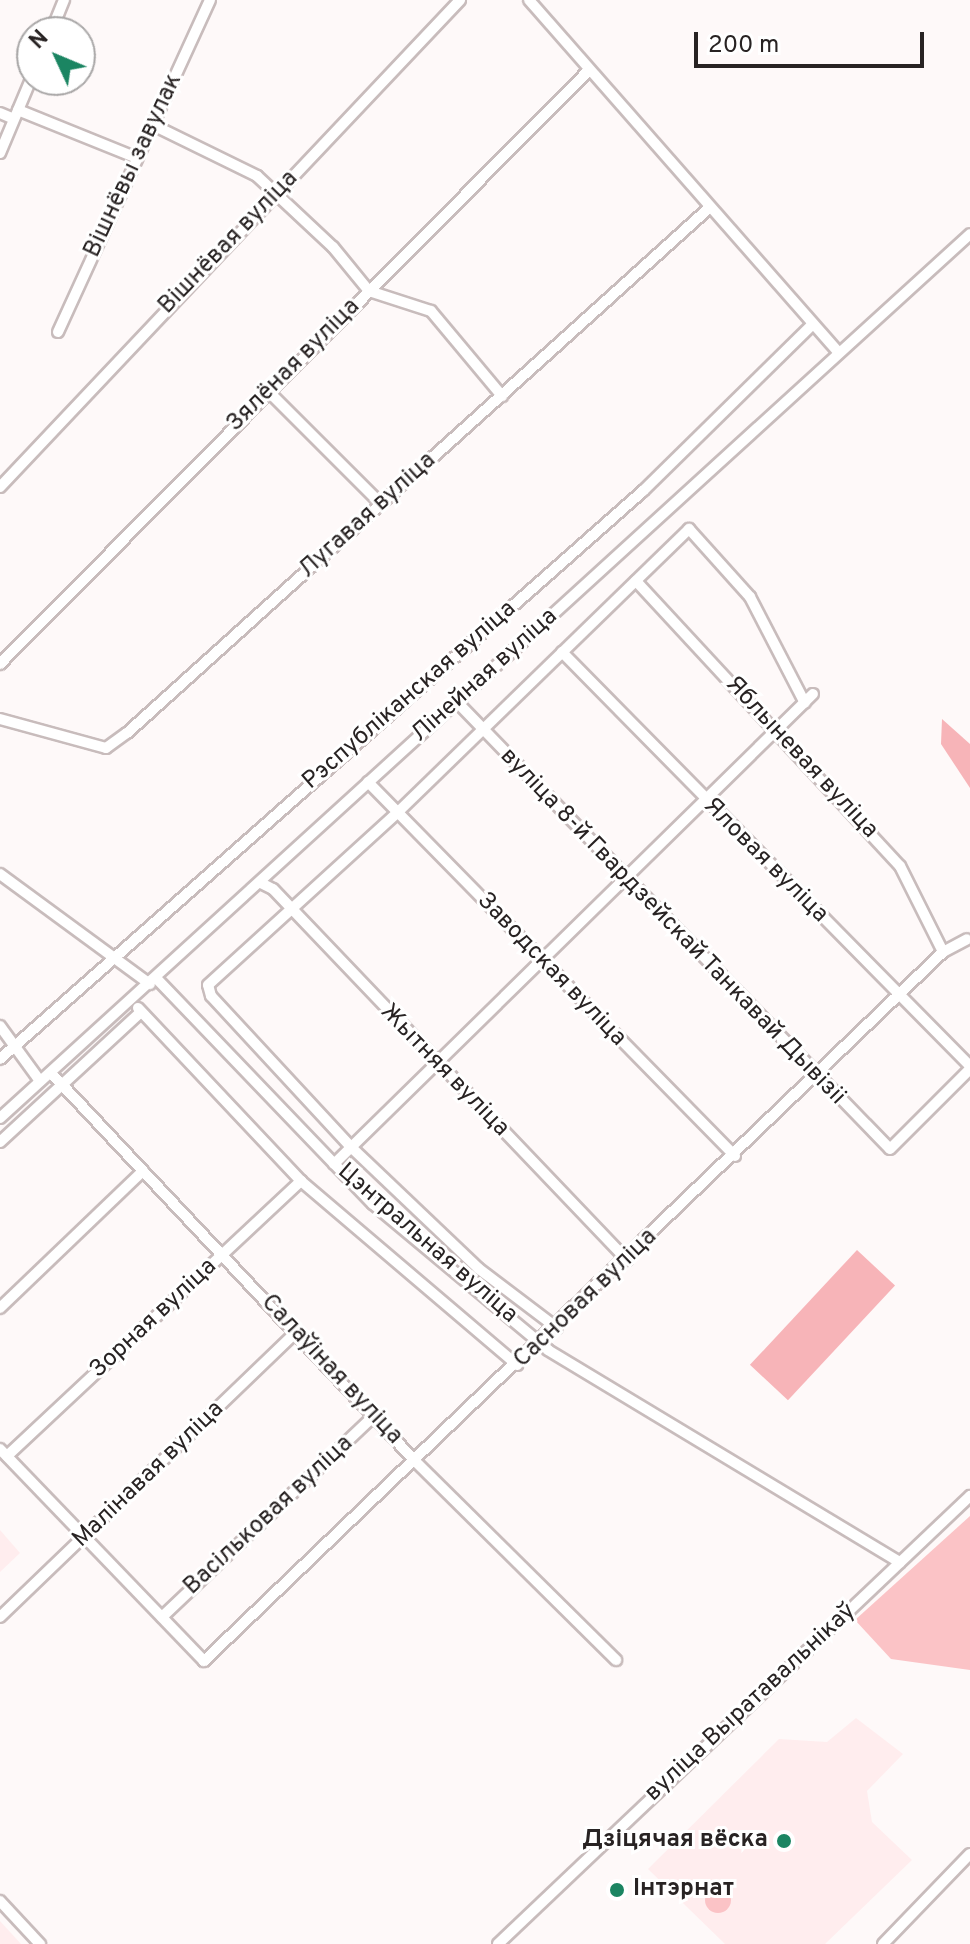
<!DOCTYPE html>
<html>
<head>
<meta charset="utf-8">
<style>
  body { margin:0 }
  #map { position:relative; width:970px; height:1944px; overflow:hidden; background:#fef9f9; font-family:Overpass,sans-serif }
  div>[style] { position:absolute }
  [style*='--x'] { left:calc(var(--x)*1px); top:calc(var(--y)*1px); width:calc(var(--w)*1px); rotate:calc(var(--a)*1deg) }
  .built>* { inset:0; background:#ffedee }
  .green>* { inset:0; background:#fbc3c6 }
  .round { border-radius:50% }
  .forest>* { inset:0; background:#f7b4b8; transform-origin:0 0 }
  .roads { filter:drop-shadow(2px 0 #c8bcbc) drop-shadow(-2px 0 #c8bcbc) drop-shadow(0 2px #c8bcbc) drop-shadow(0 -2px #c8bcbc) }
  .minor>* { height:10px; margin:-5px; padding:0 5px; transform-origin:5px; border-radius:5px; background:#fff }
  .dots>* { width:22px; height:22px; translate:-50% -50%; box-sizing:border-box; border:4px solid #fff; border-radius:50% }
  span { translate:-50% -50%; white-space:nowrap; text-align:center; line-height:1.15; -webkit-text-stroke:6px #fff; paint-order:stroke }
  .street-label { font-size:24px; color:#282323 }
  .poi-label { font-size:24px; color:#282323; font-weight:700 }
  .right { translate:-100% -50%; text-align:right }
  .left { translate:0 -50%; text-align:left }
  .north { position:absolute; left:16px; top:16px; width:80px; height:80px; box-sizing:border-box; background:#fff; border:2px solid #a9a7a7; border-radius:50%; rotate:314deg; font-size:22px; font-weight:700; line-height:32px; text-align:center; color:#282323 }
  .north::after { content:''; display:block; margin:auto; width:28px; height:36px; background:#1b8562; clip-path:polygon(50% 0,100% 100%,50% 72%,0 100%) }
  .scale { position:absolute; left:694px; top:32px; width:230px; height:36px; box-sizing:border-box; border:4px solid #282323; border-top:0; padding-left:10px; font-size:24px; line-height:28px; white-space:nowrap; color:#282323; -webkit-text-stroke:6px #fff; paint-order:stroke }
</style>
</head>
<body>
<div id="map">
  <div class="built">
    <div style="clip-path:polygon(0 1530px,20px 1553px,0 1572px)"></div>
    <div style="clip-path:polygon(856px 1718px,903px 1754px,867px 1791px,872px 1822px,912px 1860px,825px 1944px,725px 1944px,648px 1869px,779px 1739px,827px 1742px)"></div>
    <div style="clip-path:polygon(0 1921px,21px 1944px,0 1944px)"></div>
  </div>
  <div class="green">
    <div style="clip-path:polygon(970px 1516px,970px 1670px,891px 1659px,855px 1620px)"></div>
    <div class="round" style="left:705px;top:1887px;width:26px;height:26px"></div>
  </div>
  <div class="forest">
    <div style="clip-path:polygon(942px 719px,970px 744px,970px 788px,941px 744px)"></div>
    <div style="left:857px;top:1250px;width:52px;height:157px;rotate:43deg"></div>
  </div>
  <div class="roads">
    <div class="minor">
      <div style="--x:529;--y:0;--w:468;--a:48.7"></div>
      <div style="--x:51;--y:32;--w:35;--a:-68"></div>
      <div style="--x:18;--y:110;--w:128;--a:22"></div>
      <div style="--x:0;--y:113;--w:15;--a:23"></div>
      <div style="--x:153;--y:125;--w:116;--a:26.1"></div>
      <div style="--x:257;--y:176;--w:104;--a:43.1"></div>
      <div style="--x:333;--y:247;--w:57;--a:50.7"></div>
      <div style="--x:369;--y:291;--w:65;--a:17.9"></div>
      <div style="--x:431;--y:311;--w:111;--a:50.1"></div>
      <div style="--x:0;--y:153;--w:82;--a:-67.2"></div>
      <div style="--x:58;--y:332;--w:365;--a:-65.4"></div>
      <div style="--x:268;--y:391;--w:160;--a:45"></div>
      <div style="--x:0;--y:487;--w:670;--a:-46.63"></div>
      <div style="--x:636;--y:581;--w:388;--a:47.2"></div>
      <div style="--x:900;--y:866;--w:96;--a:63.4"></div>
      <div style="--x:562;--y:652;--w:581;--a:45.42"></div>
      <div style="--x:0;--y:664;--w:837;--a:-45.24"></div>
      <div style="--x:457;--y:702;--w:622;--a:45.91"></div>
      <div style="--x:890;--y:1149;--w:113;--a:-45"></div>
      <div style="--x:0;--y:719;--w:110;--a:15.3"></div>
      <div style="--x:106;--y:748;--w:26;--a:-36"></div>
      <div style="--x:127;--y:733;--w:784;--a:-42.05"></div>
      <div style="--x:368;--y:782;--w:524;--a:45.54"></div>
      <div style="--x:0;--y:874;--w:186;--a:36.3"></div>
      <div style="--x:261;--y:883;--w:13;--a:27"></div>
      <div style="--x:273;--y:889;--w:513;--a:46.34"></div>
      <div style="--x:156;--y:978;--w:313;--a:46.2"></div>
      <div style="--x:373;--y:1204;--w:228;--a:39.8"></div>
      <div style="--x:548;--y:1350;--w:411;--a:31.1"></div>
      <div style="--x:138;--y:1008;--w:238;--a:46.7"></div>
      <div style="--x:301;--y:1181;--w:284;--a:40.4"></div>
      <div style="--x:0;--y:1026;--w:68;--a:54"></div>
      <div style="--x:0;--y:1059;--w:858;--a:-41.46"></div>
      <div style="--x:643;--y:491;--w:238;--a:-44.5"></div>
      <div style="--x:52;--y:1074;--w:531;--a:46.83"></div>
      <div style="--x:415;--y:1461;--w:283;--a:44.7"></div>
      <div style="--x:0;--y:1118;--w:1312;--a:-42.34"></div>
      <div style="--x:0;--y:1142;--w:192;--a:-42.7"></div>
      <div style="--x:334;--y:1164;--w:671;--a:-44.46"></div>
      <div style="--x:0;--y:1308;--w:198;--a:-43.8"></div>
      <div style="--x:557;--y:1328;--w:99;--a:-142.8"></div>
      <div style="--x:478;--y:1268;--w:175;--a:-136.4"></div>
      <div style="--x:351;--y:1147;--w:206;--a:-132.8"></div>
      <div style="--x:211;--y:996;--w:11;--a:-105"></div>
      <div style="--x:208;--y:985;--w:257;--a:-42.3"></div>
      <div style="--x:398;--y:812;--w:406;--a:-44.2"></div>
      <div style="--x:689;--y:529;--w:91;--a:48.1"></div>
      <div style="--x:750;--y:597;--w:119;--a:62.6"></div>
      <div style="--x:0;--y:1449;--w:294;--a:46.1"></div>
      <div style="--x:204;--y:1661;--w:1024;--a:-43.81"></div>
      <div style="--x:943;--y:952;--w:27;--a:-28"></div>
      <div style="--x:7;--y:1456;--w:403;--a:-43.1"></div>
      <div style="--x:0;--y:1617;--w:411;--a:-43.9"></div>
      <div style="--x:162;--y:1617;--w:295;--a:-43.5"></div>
      <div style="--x:0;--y:1901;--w:59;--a:47.1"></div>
      <div style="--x:498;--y:1944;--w:651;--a:-43.51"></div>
      <div style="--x:883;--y:1944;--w:125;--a:-46"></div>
    </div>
  </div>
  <div class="dots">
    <div style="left:784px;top:1841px;background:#1b8562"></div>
    <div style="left:617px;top:1890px;background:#1b8562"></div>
  </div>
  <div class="street-label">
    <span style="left:134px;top:166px;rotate:-65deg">Вішнёвы завулак</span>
    <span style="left:229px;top:243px;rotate:-46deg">Вішнёвая вуліца</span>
    <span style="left:294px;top:366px;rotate:-45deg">Зялёная вуліца</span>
    <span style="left:368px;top:516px;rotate:-42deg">Лугавая вуліца</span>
    <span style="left:485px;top:676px;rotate:-42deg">Лінейная вуліца</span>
    <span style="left:410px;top:696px;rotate:-41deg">Рэспубліканская вуліца</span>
    <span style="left:801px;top:758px;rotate:47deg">Яблыневая вуліца</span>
    <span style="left:765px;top:861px;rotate:45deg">Яловая вуліца</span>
    <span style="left:672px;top:927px;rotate:46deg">вуліца 8-й Гвардзейскай Танкавай Дывізіі</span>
    <span style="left:551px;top:970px;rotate:46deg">Заводская вуліца</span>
    <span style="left:444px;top:1071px;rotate:46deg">Жытняя вуліца</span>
    <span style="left:427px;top:1244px;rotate:41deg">Цэнтральная вуліца</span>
    <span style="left:586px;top:1299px;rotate:-44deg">Сасновая вуліца</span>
    <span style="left:154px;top:1319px;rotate:-43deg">Зорная вуліца</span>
    <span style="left:331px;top:1370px;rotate:47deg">Салаўіная вуліца</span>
    <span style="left:149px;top:1475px;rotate:-44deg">Малінавая вуліца</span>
    <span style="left:269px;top:1516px;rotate:-43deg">Васільковая вуліца</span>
    <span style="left:751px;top:1703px;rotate:-43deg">вуліца Выратавальнікаў</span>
  </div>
  <div class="poi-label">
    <span class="right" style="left:768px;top:1841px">Дзіцячая вёска</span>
    <span class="left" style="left:633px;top:1890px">Інтэрнат</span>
  </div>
  <div class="north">N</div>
  <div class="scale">200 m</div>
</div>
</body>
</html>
